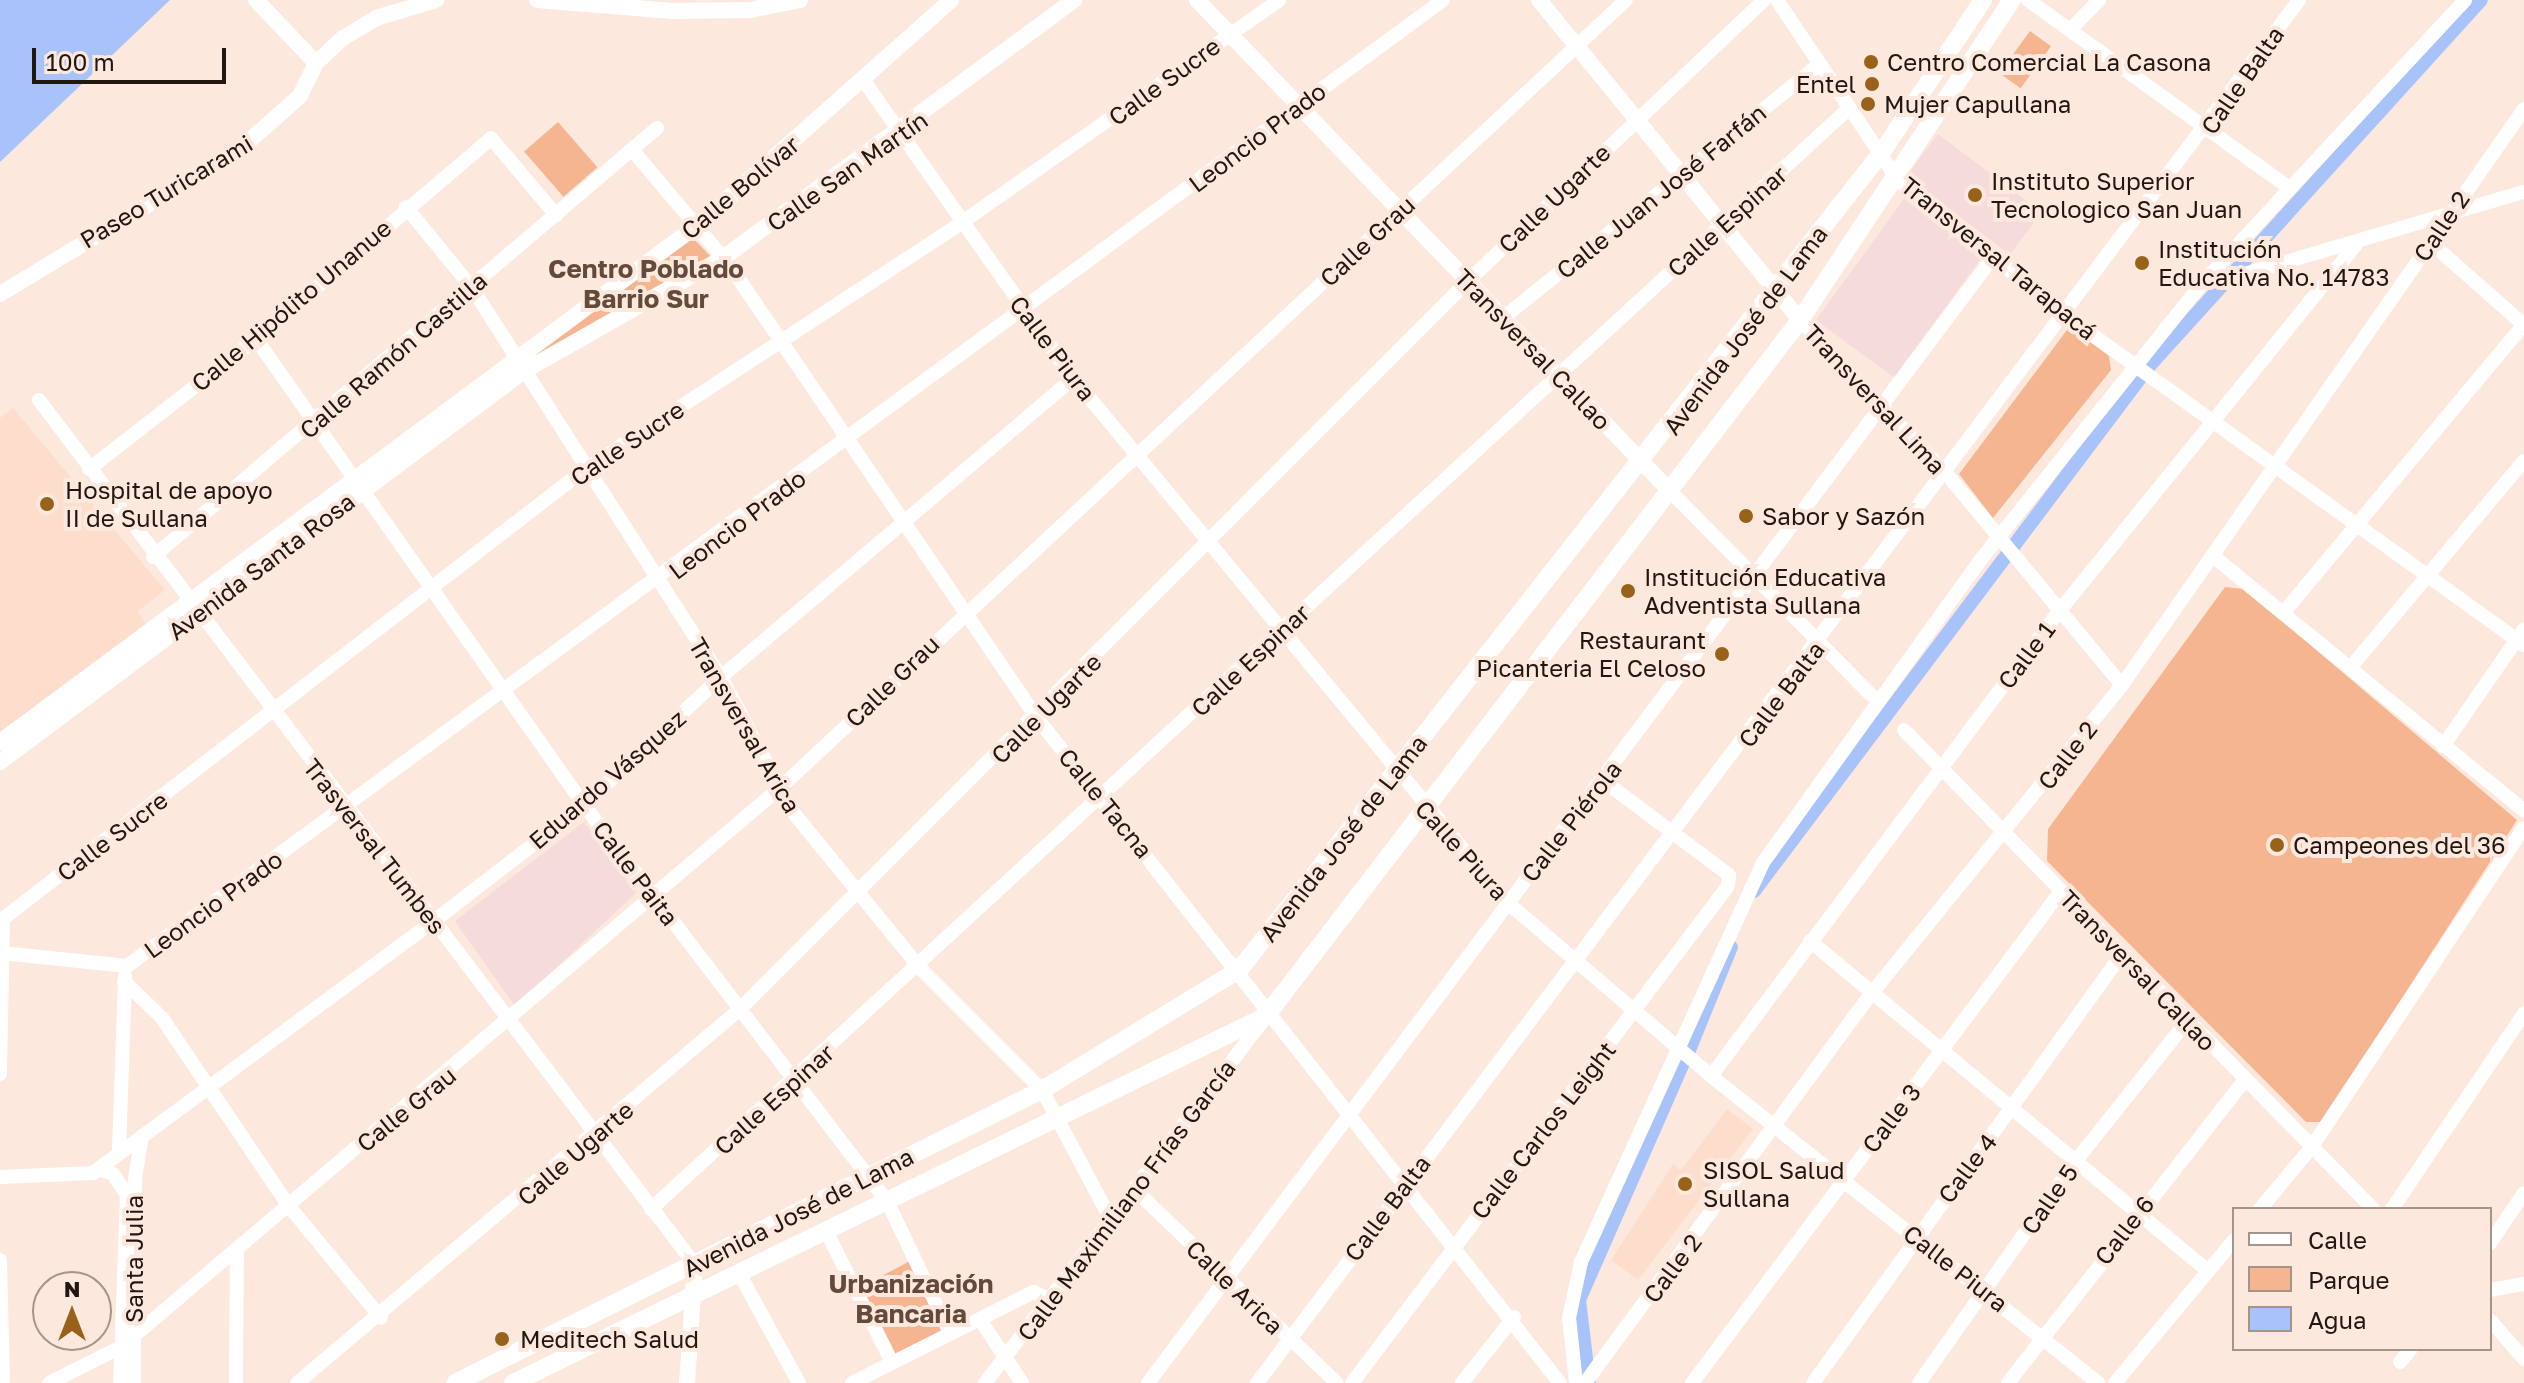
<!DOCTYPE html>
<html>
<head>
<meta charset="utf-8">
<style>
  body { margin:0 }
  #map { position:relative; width:2524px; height:1383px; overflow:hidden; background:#fce8dd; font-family:"Golos Text",sans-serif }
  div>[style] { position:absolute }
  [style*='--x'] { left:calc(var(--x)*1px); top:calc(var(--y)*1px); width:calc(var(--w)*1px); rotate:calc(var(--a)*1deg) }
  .built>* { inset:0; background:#fddecc }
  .education>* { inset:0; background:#f6dbdc; transform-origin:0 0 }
  .green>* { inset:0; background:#f6b591; transform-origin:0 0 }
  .water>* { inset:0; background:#a7c3fa }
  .canal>* { height:14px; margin:-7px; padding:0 7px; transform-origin:7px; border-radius:7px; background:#a7c3fa }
  .minor>* { height:14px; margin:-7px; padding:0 7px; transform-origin:7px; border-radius:7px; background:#fff }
  .tertiary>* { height:16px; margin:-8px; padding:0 8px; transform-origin:8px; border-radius:8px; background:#fff }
  .secondary>* { height:18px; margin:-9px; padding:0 9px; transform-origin:9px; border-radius:9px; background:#fff }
  .dots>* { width:22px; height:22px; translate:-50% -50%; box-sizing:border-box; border:4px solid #fce8dd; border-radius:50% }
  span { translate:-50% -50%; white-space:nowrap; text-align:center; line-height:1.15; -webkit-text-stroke:8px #fce8dd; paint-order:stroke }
  .poi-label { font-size:24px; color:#221710 }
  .left { translate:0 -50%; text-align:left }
  .right { translate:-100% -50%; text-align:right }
  .street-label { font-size:24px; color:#221710 }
  .neighbourhood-label { font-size:26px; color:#644a3b; font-weight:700 }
  .legend { position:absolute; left:2232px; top:1207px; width:260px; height:144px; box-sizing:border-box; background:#fce8dd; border:2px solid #a5948b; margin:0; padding:10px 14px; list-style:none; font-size:24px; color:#221710 }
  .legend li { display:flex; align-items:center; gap:16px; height:40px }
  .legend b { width:40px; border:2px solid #a5948b }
  .north { position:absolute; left:32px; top:1271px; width:80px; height:80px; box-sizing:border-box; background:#fce8dd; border:2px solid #a5948b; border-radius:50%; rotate:0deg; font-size:22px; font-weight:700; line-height:32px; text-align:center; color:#221710 }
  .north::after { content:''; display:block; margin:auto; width:28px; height:36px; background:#99621b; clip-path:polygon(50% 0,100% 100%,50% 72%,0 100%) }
  .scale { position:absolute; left:32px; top:48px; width:194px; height:36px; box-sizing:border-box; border:4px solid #221710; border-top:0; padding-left:10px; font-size:24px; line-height:28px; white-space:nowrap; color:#221710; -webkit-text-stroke:6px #fce8dd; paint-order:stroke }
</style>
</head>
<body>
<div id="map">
  <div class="built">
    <div style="clip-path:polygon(13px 408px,165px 590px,138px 611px,146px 626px,0 738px,0 418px)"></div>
    <div style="clip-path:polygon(1727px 1109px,1753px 1129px,1638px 1280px,1611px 1260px,1673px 1164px,1681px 1170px)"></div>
  </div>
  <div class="education">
    <div style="left:1938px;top:134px;width:130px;height:53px;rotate:37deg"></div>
    <div style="left:1904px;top:199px;width:97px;height:150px;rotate:36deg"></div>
    <div style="clip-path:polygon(584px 822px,636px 893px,515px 1006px,455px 921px)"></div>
  </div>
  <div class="green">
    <div style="left:2030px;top:31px;width:26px;height:52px;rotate:36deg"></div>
    <div style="left:558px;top:122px;width:60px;height:45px;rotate:49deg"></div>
    <div style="clip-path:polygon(691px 236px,714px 260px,538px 358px,533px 350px)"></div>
    <div style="clip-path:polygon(2070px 326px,2109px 356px,2111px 370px,1993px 518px,1959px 474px)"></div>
    <div style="clip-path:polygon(2225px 587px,2244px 589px,2517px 820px,2322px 1122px,2306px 1122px,2047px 861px,2048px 829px)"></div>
    <div style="left:910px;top:1261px;width:76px;height:60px;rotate:62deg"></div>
  </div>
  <div class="water">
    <div style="clip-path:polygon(0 0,170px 0,0 162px)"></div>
  </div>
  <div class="canal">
    <div style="--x:1754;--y:891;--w:657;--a:-53.04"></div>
    <div style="--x:2149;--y:366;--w:494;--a:-47.8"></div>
    <div style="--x:1689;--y:1050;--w:111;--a:-67.8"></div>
    <div style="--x:1589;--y:1383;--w:84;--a:-96.9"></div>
    <div style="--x:1579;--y:1300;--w:264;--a:-66.3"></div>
  </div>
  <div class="minor">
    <div style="--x:1777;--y:0;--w:217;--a:56.1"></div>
    <div style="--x:1898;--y:180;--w:216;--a:39"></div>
    <div style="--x:2066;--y:316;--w:564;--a:35.69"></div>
    <div style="--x:2028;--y:0;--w:320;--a:35.7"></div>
    <div style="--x:2072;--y:28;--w:39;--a:-46"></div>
    <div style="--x:864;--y:81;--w:363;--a:54.9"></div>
    <div style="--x:1073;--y:378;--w:682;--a:50.36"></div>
    <div style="--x:1508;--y:903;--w:267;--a:40.4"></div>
    <div style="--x:1711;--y:1076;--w:494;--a:38.4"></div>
    <div style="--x:634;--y:152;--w:149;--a:49.9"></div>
    <div style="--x:730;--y:266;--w:546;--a:55.82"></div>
    <div style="--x:1037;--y:718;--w:846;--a:51.82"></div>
    <div style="--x:406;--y:207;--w:104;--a:50.8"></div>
    <div style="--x:472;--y:288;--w:462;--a:57.4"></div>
    <div style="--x:721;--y:677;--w:152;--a:62.1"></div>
    <div style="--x:792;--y:811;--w:203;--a:50.8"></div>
    <div style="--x:920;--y:968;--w:173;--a:45"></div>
    <div style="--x:1042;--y:1090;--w:147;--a:62"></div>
    <div style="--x:2431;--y:243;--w:124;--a:41.4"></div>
    <div style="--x:2248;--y:273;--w:288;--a:-16.4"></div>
    <div style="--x:1504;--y:317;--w:403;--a:-38.7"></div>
    <div style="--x:1800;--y:320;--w:210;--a:46.4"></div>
    <div style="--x:1945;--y:472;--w:277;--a:50.3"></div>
    <div style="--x:256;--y:339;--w:570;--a:54.86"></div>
    <div style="--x:584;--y:805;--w:499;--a:52.6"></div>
    <div style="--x:887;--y:1201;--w:146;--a:64.5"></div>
    <div style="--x:39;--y:400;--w:1086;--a:52.82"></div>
    <div style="--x:89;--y:469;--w:212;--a:-37.9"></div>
    <div style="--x:256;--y:339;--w:309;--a:-40.5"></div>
    <div style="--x:491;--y:138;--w:101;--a:49.8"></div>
    <div style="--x:1669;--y:490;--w:288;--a:45.4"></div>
    <div style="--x:2213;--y:556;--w:402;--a:39.3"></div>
    <div style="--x:153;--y:557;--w:662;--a:-40.4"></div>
    <div style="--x:2285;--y:611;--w:373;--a:-50.2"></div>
    <div style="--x:2350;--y:668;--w:270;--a:-50"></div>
    <div style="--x:1904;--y:730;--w:670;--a:45.6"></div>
    <div style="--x:2443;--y:746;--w:142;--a:-55.3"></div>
    <div style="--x:0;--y:921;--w:738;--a:-37.68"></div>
    <div style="--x:584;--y:470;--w:451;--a:-33.2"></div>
    <div style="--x:961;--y:223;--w:388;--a:-35"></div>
    <div style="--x:1810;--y:941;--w:517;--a:39.66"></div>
    <div style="--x:2;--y:953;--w:126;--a:5.9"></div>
    <div style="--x:127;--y:966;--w:1632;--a:-36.28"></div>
    <div style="--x:124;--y:981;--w:53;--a:44.2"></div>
    <div style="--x:162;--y:1018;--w:225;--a:56"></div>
    <div style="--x:288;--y:1205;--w:146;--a:50.5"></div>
    <div style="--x:0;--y:1074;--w:156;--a:-88.9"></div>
    <div style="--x:1711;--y:1076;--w:576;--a:-53.19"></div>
    <div style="--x:2056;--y:615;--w:476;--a:-51"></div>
    <div style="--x:119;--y:1151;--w:175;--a:-88"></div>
    <div style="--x:99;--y:1169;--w:15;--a:20"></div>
    <div style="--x:113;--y:1174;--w:25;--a:56"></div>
    <div style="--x:127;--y:1195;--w:188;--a:92.1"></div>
    <div style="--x:0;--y:1177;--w:93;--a:-2.5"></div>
    <div style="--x:93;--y:1173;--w:424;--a:-36.5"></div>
    <div style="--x:434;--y:921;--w:190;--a:-37.7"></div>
    <div style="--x:584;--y:805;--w:187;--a:-43.1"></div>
    <div style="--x:721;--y:677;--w:462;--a:-40.3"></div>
    <div style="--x:1135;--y:1190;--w:279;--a:43.7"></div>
    <div style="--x:651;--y:1209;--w:1626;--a:-42.58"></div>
    <div style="--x:2260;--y:1209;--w:80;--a:-50.1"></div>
    <div style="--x:2311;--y:1148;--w:384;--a:-56.4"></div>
    <div style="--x:2392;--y:1209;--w:236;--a:-56"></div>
    <div style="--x:826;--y:1231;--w:147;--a:63.3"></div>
    <div style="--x:2490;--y:1243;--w:60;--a:-55.8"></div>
    <div style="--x:0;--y:1260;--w:123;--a:88.6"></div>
    <div style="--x:739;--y:1273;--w:125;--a:61.4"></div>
    <div style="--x:2490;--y:1290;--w:35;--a:-10"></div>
    <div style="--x:2490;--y:1320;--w:52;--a:48.9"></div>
    <div style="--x:981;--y:1321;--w:74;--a:56.5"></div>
    <div style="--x:2400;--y:1362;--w:17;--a:-50"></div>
    <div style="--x:49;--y:1383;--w:80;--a:-26.6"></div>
    <div style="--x:121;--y:1347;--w:867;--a:-40.32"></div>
    <div style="--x:782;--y:786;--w:1153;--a:-42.96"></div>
    <div style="--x:134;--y:1383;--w:205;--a:-89.7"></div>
    <div style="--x:135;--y:1178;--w:43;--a:-80.5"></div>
    <div style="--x:236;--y:1383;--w:133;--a:-89.6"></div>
    <div style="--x:297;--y:1383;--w:578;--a:-40.16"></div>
    <div style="--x:739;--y:1010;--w:1031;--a:-45"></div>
    <div style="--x:1468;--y:281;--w:408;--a:-43.5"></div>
    <div style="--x:852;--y:1383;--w:203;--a:-26.6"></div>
    <div style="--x:1034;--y:1292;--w:16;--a:27"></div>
    <div style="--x:985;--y:1383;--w:460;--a:-52.5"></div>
    <div style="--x:1148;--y:1383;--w:1408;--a:-53.11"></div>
    <div style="--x:1257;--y:1383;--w:1732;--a:-53"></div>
    <div style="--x:1352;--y:1383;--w:623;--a:-52.89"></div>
    <div style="--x:1728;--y:886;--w:11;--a:-85"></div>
    <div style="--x:1729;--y:875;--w:156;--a:-143.1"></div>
    <div style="--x:1462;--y:1383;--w:84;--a:-51.8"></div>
    <div style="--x:1576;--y:1383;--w:65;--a:-96.1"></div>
    <div style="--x:1569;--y:1318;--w:57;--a:-77.9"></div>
    <div style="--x:1581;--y:1262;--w:437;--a:-65.5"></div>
    <div style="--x:1762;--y:864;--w:377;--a:-54.3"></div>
    <div style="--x:1982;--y:558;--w:356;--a:-51.3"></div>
    <div style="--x:2205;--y:280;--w:382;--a:-47.1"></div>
    <div style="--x:1585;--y:1383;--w:483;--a:-53.7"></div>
    <div style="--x:1871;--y:994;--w:398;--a:-50.9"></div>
    <div style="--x:2122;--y:685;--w:702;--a:-55.09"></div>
    <div style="--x:1692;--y:1383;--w:615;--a:-53.13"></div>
    <div style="--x:1813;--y:1383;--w:529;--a:-54.24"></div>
    <div style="--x:1919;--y:1383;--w:271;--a:-54.8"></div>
    <div style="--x:2075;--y:1162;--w:180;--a:-51.5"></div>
    <div style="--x:2008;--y:1383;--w:385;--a:-52"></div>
    <div style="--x:2115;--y:1383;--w:186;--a:-50.2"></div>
  </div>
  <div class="tertiary">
    <div style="--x:256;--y:0;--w:87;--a:46.4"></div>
    <div style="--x:537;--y:0;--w:136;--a:4.6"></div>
    <div style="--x:673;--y:11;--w:77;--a:-0.7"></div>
    <div style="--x:750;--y:10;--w:51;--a:-11.3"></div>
    <div style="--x:1197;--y:0;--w:680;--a:46.07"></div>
    <div style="--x:1539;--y:0;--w:413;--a:50.8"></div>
    <div style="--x:0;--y:294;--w:280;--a:-31.1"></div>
    <div style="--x:240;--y:149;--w:80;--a:-41.5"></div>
    <div style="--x:300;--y:96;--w:37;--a:-64"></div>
    <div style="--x:316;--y:63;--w:37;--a:-43"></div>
    <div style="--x:343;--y:38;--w:39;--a:-31"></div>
    <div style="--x:376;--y:18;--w:63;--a:-16.7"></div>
    <div style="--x:0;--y:742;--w:870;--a:-36.54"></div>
    <div style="--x:699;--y:224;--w:337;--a:-41.6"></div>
    <div style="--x:0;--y:762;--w:654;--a:-36.73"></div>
    <div style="--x:524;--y:371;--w:229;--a:-29.6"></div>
    <div style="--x:723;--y:258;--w:436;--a:-36.3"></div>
    <div style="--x:687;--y:1383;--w:118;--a:-86.1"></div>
  </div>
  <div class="secondary">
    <div style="--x:455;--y:1383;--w:656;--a:-26.53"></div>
    <div style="--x:1042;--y:1090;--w:232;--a:-31.4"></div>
    <div style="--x:1240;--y:969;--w:1039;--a:-51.84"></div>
    <div style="--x:1882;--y:152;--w:182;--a:-56.4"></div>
    <div style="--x:513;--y:1383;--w:838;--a:-25.98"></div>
    <div style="--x:1266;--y:1016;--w:877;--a:-52.5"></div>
    <div style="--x:1800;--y:320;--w:384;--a:-56.5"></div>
  </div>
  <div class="dots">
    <div style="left:1871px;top:62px;background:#99621b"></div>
    <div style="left:1872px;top:84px;background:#99621b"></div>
    <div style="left:1868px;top:104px;background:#99621b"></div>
    <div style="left:1975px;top:195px;background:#99621b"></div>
    <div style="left:2142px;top:263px;background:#99621b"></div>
    <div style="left:47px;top:504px;background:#99621b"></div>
    <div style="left:1746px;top:516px;background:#99621b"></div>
    <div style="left:1628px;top:591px;background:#99621b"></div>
    <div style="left:1722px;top:654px;background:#99621b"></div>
    <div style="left:2277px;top:845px;background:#99621b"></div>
    <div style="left:1685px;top:1184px;background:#99621b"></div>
    <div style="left:502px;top:1339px;background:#99621b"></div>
  </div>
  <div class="poi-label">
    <span class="left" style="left:1887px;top:62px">Centro Comercial La Casona</span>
    <span class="right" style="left:1856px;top:84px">Entel</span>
    <span class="left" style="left:1884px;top:104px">Mujer Capullana</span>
    <span class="left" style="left:1991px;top:195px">Instituto Superior<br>Tecnologico San Juan</span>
    <span class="left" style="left:2158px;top:263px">Institución<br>Educativa No. 14783</span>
    <span class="left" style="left:65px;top:504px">Hospital de apoyo<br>II de Sullana</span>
    <span class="left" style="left:1762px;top:516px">Sabor y Sazón</span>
    <span class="left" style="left:1644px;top:591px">Institución Educativa<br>Adventista Sullana</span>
    <span class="right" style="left:1706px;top:654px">Restaurant<br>Picanteria El Celoso</span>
    <span class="left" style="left:2293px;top:845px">Campeones del 36</span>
    <span class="left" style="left:1703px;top:1184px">SISOL Salud<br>Sullana</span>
    <span class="left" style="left:520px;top:1339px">Meditech Salud</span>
  </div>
  <div class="street-label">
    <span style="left:2242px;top:80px;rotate:-55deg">Calle Balta</span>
    <span style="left:1164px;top:81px;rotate:-36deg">Calle Sucre</span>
    <span style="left:1257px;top:137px;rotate:-37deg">Leoncio Prado</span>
    <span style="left:847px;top:171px;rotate:-35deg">Calle San Martín</span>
    <span style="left:740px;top:187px;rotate:-40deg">Calle Bolívar</span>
    <span style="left:166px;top:191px;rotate:-31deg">Paseo Turicarami</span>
    <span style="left:1661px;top:191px;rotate:-39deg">Calle Juan José Farfán</span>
    <span style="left:1554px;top:198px;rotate:-44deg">Calle Ugarte</span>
    <span style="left:1727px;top:221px;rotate:-42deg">Calle Espinar</span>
    <span style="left:2441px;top:226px;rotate:-56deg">Calle 2</span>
    <span style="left:1367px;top:241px;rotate:-43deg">Calle Grau</span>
    <span style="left:1999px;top:258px;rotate:39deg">Transversal Tarapacá</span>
    <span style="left:291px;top:305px;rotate:-40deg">Calle Hipólito Unanue</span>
    <span style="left:1745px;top:330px;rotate:-53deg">Avenida José de Lama</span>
    <span style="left:1053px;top:348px;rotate:53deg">Calle Piura</span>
    <span style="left:1533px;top:349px;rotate:46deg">Transversal Callao</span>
    <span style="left:393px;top:355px;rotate:-41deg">Calle Ramón Castilla</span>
    <span style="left:1875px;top:399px;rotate:47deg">Transversal Lima</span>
    <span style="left:627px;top:443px;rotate:-34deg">Calle Sucre</span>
    <span style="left:737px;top:524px;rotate:-37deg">Leoncio Prado</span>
    <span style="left:261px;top:566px;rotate:-37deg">Avenida Santa Rosa</span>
    <span style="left:2026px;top:655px;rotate:-53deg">Calle 1</span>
    <span style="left:1250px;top:660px;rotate:-43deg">Calle Espinar</span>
    <span style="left:892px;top:681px;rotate:-44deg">Calle Grau</span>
    <span style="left:1781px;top:694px;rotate:-53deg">Calle Balta</span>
    <span style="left:1046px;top:708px;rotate:-45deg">Calle Ugarte</span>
    <span style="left:745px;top:725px;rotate:60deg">Transversal Arica</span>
    <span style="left:2067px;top:755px;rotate:-52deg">Calle 2</span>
    <span style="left:607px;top:779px;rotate:-41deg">Eduardo Vásquez</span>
    <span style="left:1106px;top:803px;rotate:51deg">Calle Tacna</span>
    <span style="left:1571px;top:821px;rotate:-52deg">Calle Piérola</span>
    <span style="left:112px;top:836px;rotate:-37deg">Calle Sucre</span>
    <span style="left:1343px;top:838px;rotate:-52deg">Avenida José de Lama</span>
    <span style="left:375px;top:846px;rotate:52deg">Trasversal Tumbes</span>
    <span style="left:1462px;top:850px;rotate:48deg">Calle Piura</span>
    <span style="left:636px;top:873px;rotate:53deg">Calle Paita</span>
    <span style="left:213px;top:904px;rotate:-36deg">Leoncio Prado</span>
    <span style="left:2138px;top:970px;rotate:46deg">Transversal Callao</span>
    <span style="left:774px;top:1099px;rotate:-42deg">Calle Espinar</span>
    <span style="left:406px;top:1109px;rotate:-39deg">Calle Grau</span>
    <span style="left:1891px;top:1118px;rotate:-53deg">Calle 3</span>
    <span style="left:1543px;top:1130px;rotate:-52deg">Calle Carlos Leight</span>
    <span style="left:575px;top:1153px;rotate:-41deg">Calle Ugarte</span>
    <span style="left:1967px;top:1168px;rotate:-53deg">Calle 4</span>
    <span style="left:2049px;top:1199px;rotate:-55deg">Calle 5</span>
    <span style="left:1126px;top:1200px;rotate:-53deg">Calle Maximiliano Frías García</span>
    <span style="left:1387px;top:1208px;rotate:-53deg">Calle Balta</span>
    <span style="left:798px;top:1212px;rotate:-27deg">Avenida José de Lama</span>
    <span style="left:2124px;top:1230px;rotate:-52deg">Calle 6</span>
    <span style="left:134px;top:1259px;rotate:-90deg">Santa Julia</span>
    <span style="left:1672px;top:1268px;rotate:-53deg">Calle 2</span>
    <span style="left:1956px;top:1268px;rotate:38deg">Calle Piura</span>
    <span style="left:1235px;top:1287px;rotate:44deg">Calle Arica</span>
  </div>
  <div class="neighbourhood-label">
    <span style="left:646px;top:284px">Centro Poblado<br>Barrio Sur</span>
    <span style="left:911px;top:1299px">Urbanización<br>Bancaria</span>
  </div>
  <ul class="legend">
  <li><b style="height:10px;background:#fff"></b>Calle</li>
  <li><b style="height:22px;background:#f6b591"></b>Parque</li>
  <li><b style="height:22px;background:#a7c3fa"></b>Agua</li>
  </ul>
  <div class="north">N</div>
  <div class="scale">100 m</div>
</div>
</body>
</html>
